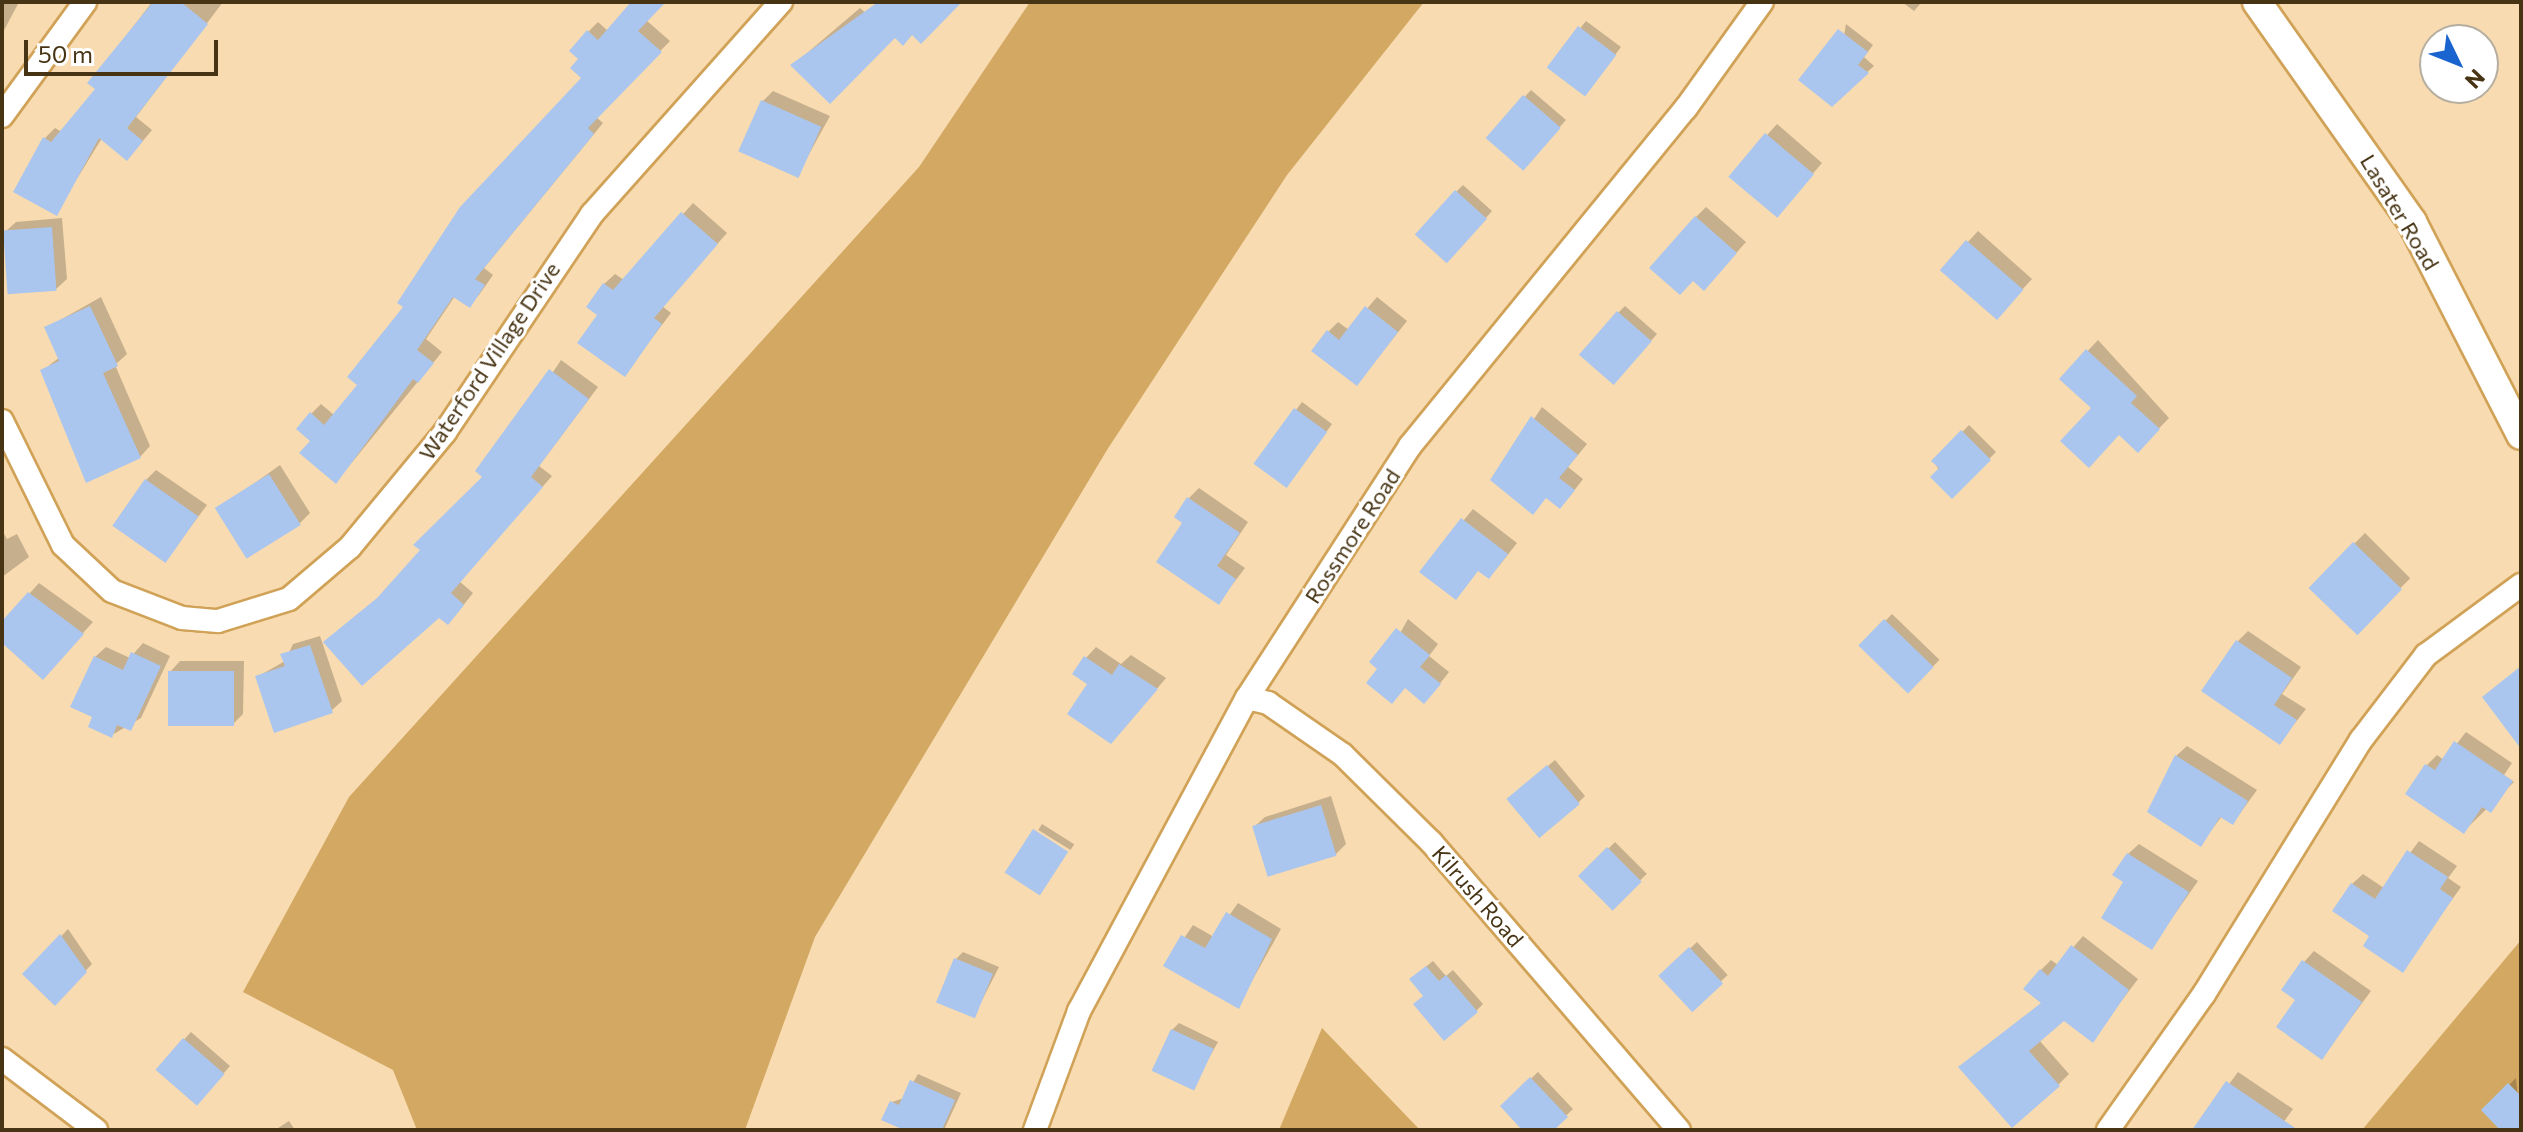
<!DOCTYPE html>
<html>
<head>
<meta charset="utf-8">
<style>
  body { margin:0 }
  #map { position:relative; width:2523px; height:1132px; overflow:hidden; background:#f8dbb0; font-family:Commissioner,sans-serif }
  div>[style] { position:absolute }
  [style*='--x'] { left:calc(var(--x)*1px); top:calc(var(--y)*1px); width:calc(var(--w)*1px); rotate:calc(var(--a)*1deg) }
  .green>* { inset:0; background:#d3a862 }
  .shadow>* { inset:0; background:#0003; transform-origin:0 0 }
  .building>* { inset:0; background:#abc6ee; transform-origin:0 0 }
  .roads { filter:drop-shadow(2px 0 #d0a257) drop-shadow(-2px 0 #d0a257) drop-shadow(0 2px #d0a257) drop-shadow(0 -2px #d0a257) }
  .minor>* { height:22px; margin:-11px; padding:0 11px; transform-origin:11px; border-radius:11px; background:#fff }
  .tertiary>* { height:28px; margin:-14px; padding:0 14px; transform-origin:14px; border-radius:14px; background:#fff }
  span { translate:-50% -50%; white-space:nowrap; text-align:center; line-height:1.15; -webkit-text-stroke:6px #fff; paint-order:stroke }
  .street-label { font-size:22px; color:#473414 }
  .frame { position:absolute; inset:0; border:4px solid #473414; pointer-events:none }
  .north { position:absolute; left:2419px; top:24px; width:80px; height:80px; box-sizing:border-box; background:#fff; border:2px solid #b5aea1; border-radius:50%; rotate:133deg; font-size:22px; font-weight:700; line-height:32px; text-align:center; color:#473414 }
  .north::after { content:''; display:block; margin:auto; width:28px; height:36px; background:#1964cf; clip-path:polygon(50% 0,100% 100%,50% 72%,0 100%) }
  .scale { position:absolute; left:24px; top:40px; width:194px; height:36px; box-sizing:border-box; border:4px solid #473414; border-top:0; padding-left:10px; font-size:24px; line-height:28px; white-space:nowrap; color:#473414; -webkit-text-stroke:6px #fff; paint-order:stroke }
</style>
</head>
<body>
<div id="map">
  <div class="green">
    <div style="clip-path:polygon(1030px 2px,1424px 2px,1287px 175px,1107px 450px,815px 937px,745px 1130px,417px 1130px,393px 1070px,243px 992px,349px 797px,919px 167px)"></div>
    <div style="clip-path:polygon(2521px 940px,2521px 1110px,2511px 1130px,2362px 1130px)"></div>
    <div style="clip-path:polygon(1322px 1028px,1420px 1130px,1279px 1130px)"></div>
  </div>
  <div class="shadow">
    <div style="clip-path:polygon(2px 2px,19px 2px,2px 34px)"></div>
    <div style="clip-path:polygon(152px 2px,223px 2px,136px 117px,152px 130px,137px 148px,102px 138px,56px 213px,45px 138px,55px 128px,62px 132px,98px 89px,90px 83px)"></div>
    <div style="clip-path:polygon(634px 2px,664px 2px,646px 20px,670px 41px,596px 117px,603px 123px,484px 268px,493px 275px,479px 295px,469px 305px,455px 296px,426px 339px,442px 352px,336px 482px,313px 441px,311px 414px,321px 404px,334px 415px,360px 385px,584px 78px,588px 32px,598px 22px,608px 31px)"></div>
    <div style="clip-path:polygon(881px 2px,960px 2px,912px 33px,793px 65px,860px 8px,868px 15px)"></div>
    <div style="clip-path:polygon(1902px 2px,1922px 2px,1914px 11px)"></div>
    <div style="clip-path:polygon(1586px 21px,1621px 47px,1591px 87px,1549px 67px)"></div>
    <div style="clip-path:polygon(1846px 24px,1873px 45px,1864px 57px,1874px 66px,1832px 104px)"></div>
    <div style="clip-path:polygon(1531px 90px,1566px 120px,1529px 161px,1488px 137px)"></div>
    <div style="clip-path:polygon(773px 91px,830px 116px,797px 176px,763px 101px)"></div>
    <div style="clip-path:polygon(1777px 124px,1822px 163px,1787px 204px,1731px 175px)"></div>
    <div style="clip-path:polygon(1463px 185px,1492px 211px,1454px 254px,1456px 192px)"></div>
    <div style="clip-path:polygon(693px 203px,727px 233px,662px 306px,671px 313px,625px 374px,604px 284px,615px 274px,624px 280px)"></div>
    <div style="clip-path:polygon(1706px 207px,1746px 242px,1714px 278px,1696px 217px)"></div>
    <div style="clip-path:polygon(62px 218px,67px 279px,56px 289px,5px 232px,16px 222px)"></div>
    <div style="clip-path:polygon(1978px 231px,2032px 279px,2006px 307px,1943px 269px)"></div>
    <div style="clip-path:polygon(101px 297px,127px 354px,115px 365px,150px 446px,140px 457px,42px 371px,60px 357px,46px 328px)"></div>
    <div style="clip-path:polygon(1377px 297px,1407px 321px,1357px 384px,1328px 332px,1338px 322px,1349px 330px)"></div>
    <div style="clip-path:polygon(1625px 306px,1657px 334px,1620px 376px,1618px 313px)"></div>
    <div style="clip-path:polygon(2098px 340px,2169px 418px,2138px 450px,2061px 379px)"></div>
    <div style="clip-path:polygon(561px 360px,598px 387px,539px 466px,552px 476px,459px 581px,473px 593px,458px 612px,385px 592px,484px 477px)"></div>
    <div style="clip-path:polygon(1302px 402px,1332px 424px,1293px 478px,1256px 463px)"></div>
    <div style="clip-path:polygon(1542px 407px,1587px 444px,1568px 467px,1583px 479px,1570px 496px,1493px 480px)"></div>
    <div style="clip-path:polygon(1969px 425px,1996px 452px,1952px 496px,1934px 461px)"></div>
    <div style="clip-path:polygon(280px 465px,310px 513px,299px 524px,218px 509px)"></div>
    <div style="clip-path:polygon(156px 470px,207px 505px,166px 560px,146px 480px)"></div>
    <div style="clip-path:polygon(1199px 488px,1248px 522px,1226px 555px,1245px 568px,1219px 602px,1185px 522px,1188px 499px)"></div>
    <div style="clip-path:polygon(1473px 509px,1517px 543px,1499px 566px,1489px 577px,1479px 569px,1422px 571px)"></div>
    <div style="clip-path:polygon(2px 530px,7px 539px,17px 534px,29px 557px,2px 577px)"></div>
    <div style="left:2365px;top:533px;width:64px;height:76px;rotate:45deg"></div>
    <div style="clip-path:polygon(39px 583px,93px 622px,53px 666px,2px 641px,2px 624px)"></div>
    <div style="left:1892px;top:614px;width:66px;height:44px;rotate:44deg"></div>
    <div style="clip-path:polygon(1408px 619px,1438px 644px,1429px 656px,1449px 672px,1434px 691px,1380px 669px)"></div>
    <div style="clip-path:polygon(2248px 631px,2301px 667px,2282px 694px,2306px 709px,2280px 742px,2237px 642px)"></div>
    <div style="clip-path:polygon(320px 636px,342px 701px,331px 711px,257px 677px,285px 661px,293px 644px)"></div>
    <div style="clip-path:polygon(143px 643px,170px 656px,141px 718px,112px 735px,95px 716px,95px 657px,106px 647px,130px 658px)"></div>
    <div style="clip-path:polygon(1096px 647px,1121px 664px,1131px 655px,1166px 678px,1121px 731px,1090px 684px,1086px 658px)"></div>
    <div style="clip-path:polygon(180px 661px,244px 661px,243px 714px,233px 724px,170px 672px)"></div>
    <div style="clip-path:polygon(2466px 732px,2512px 763px,2504px 775px,2514px 782px,2464px 831px,2407px 793px,2427px 765px,2437px 755px,2444px 760px)"></div>
    <div style="clip-path:polygon(2187px 746px,2257px 790px,2233px 823px,2222px 816px,2201px 844px,2176px 756px)"></div>
    <div style="clip-path:polygon(1555px 760px,1585px 796px,1578px 803px,1516px 793px)"></div>
    <div style="clip-path:polygon(1331px 796px,1346px 844px,1336px 854px,1254px 827px,1265px 817px)"></div>
    <div style="left:1042px;top:824px;width:38px;height:7px;rotate:32deg"></div>
    <div style="clip-path:polygon(2419px 841px,2457px 866px,2448px 878px,2461px 887px,2402px 970px,2372px 936px,2352px 884px,2363px 874px,2384px 888px)"></div>
    <div style="left:1615px;top:842px;width:45px;height:48px;rotate:45deg"></div>
    <div style="clip-path:polygon(2139px 844px,2198px 881px,2151px 948px,2126px 882px,2128px 854px)"></div>
    <div style="clip-path:polygon(1238px 903px,1281px 929px,1238px 1006px,1166px 965px,1193px 925px,1214px 937px)"></div>
    <div style="clip-path:polygon(68px 929px,92px 964px,55px 1003px,25px 974px)"></div>
    <div style="clip-path:polygon(2083px 936px,2138px 979px,2092px 1040px,2064px 1018px,2039px 1040px,2069px 1074px,2058px 1085px,1961px 1067px,2043px 1002px,2041px 970px,2051px 960px,2058px 965px)"></div>
    <div style="left:1697px;top:942px;width:45px;height:49px;rotate:47deg"></div>
    <div style="clip-path:polygon(2314px 951px,2371px 991px,2322px 1057px,2298px 999px,2304px 962px)"></div>
    <div style="clip-path:polygon(963px 952px,999px 967px,974px 1016px,956px 959px)"></div>
    <div style="clip-path:polygon(1433px 961px,1446px 976px,1453px 970px,1483px 1004px,1476px 1011px,1425px 995px,1418px 973px)"></div>
    <div style="clip-path:polygon(1179px 1023px,1218px 1042px,1192px 1088px,1172px 1030px)"></div>
    <div style="clip-path:polygon(191px 1032px,230px 1066px,203px 1097px,157px 1069px)"></div>
    <div style="clip-path:polygon(1538px 1072px,1573px 1109px,1551px 1130px,1525px 1130px,1502px 1106px)"></div>
    <div style="clip-path:polygon(2238px 1072px,2293px 1109px,2278px 1130px,2195px 1130px)"></div>
    <div style="clip-path:polygon(918px 1074px,961px 1093px,944px 1130px,909px 1130px,892px 1102px,904px 1098px)"></div>
    <div style="clip-path:polygon(2516px 1078px,2521px 1130px,2503px 1130px,2484px 1110px)"></div>
    <div style="clip-path:polygon(289px 1121px,295px 1130px,275px 1130px)"></div>
  </div>
  <div class="building">
    <div style="clip-path:polygon(153px 2px,181px 2px,208px 24px,127px 128px,143px 141px,127px 161px,99px 138px,57px 216px,13px 192px,43px 137px,51px 142px,95px 89px,87px 83px)"></div>
    <div style="clip-path:polygon(631px 2px,666px 2px,638px 31px,662px 52px,588px 128px,594px 134px,475px 279px,485px 285px,470px 308px,453px 297px,417px 350px,434px 363px,418px 383px,413px 379px,336px 484px,299px 453px,310px 441px,296px 429px,310px 412px,324px 425px,357px 385px,347px 377px,403px 307px,397px 303px,460px 207px,581px 78px,570px 68px,578px 59px,569px 51px,587px 30px,598px 40px)"></div>
    <div style="clip-path:polygon(878px 2px,962px 2px,921px 44px,912px 35px,903px 46px,895px 38px,830px 104px,790px 65px)"></div>
    <div style="left:1578px;top:26px;width:48px;height:52px;rotate:37deg"></div>
    <div style="clip-path:polygon(1838px 29px,1868px 52px,1858px 65px,1869px 73px,1832px 107px,1798px 80px)"></div>
    <div style="left:1523px;top:95px;width:50px;height:57px;rotate:41deg"></div>
    <div style="left:761px;top:100px;width:66px;height:56px;rotate:24deg"></div>
    <div style="left:1765px;top:133px;width:64px;height:57px;rotate:40deg"></div>
    <div style="left:1455px;top:190px;width:43px;height:60px;rotate:42deg"></div>
    <div style="clip-path:polygon(681px 212px,718px 244px,654px 318px,662px 324px,625px 377px,577px 343px,597px 315px,586px 307px,603px 283px,613px 290px)"></div>
    <div style="clip-path:polygon(1695px 216px,1737px 253px,1704px 291px,1693px 281px,1680px 295px,1649px 268px)"></div>
    <div style="left:52px;top:227px;width:64px;height:49px;rotate:86deg"></div>
    <div style="left:1966px;top:240px;width:76px;height:40px;rotate:41deg"></div>
    <div style="clip-path:polygon(90px 306px,118px 366px,103px 373px,141px 458px,86px 483px,40px 370px,59px 361px,44px 327px)"></div>
    <div style="clip-path:polygon(1365px 306px,1398px 332px,1357px 386px,1311px 351px,1327px 330px,1339px 340px)"></div>
    <div style="left:1617px;top:311px;width:46px;height:58px;rotate:41deg"></div>
    <div style="clip-path:polygon(2086px 349px,2137px 396px,2131px 403px,2160px 429px,2138px 453px,2119px 435px,2089px 468px,2060px 441px,2091px 408px,2059px 379px)"></div>
    <div style="clip-path:polygon(549px 369px,589px 399px,531px 477px,543px 487px,451px 593px,464px 605px,448px 625px,439px 618px,362px 686px,323px 642px,377px 598px,420px 550px,413px 545px,482px 477px,475px 471px)"></div>
    <div style="left:1294px;top:408px;width:41px;height:69px;rotate:36deg"></div>
    <div style="clip-path:polygon(1531px 416px,1578px 455px,1559px 478px,1575px 490px,1560px 509px,1546px 498px,1533px 515px,1490px 480px)"></div>
    <div style="clip-path:polygon(1961px 430px,1991px 460px,1952px 499px,1930px 477px,1939px 468px,1931px 461px)"></div>
    <div style="left:269px;top:474px;width:60px;height:64px;rotate:58deg"></div>
    <div style="left:145px;top:479px;width:65px;height:57px;rotate:35deg"></div>
    <div style="clip-path:polygon(1187px 497px,1240px 533px,1217px 566px,1236px 579px,1219px 605px,1156px 562px,1182px 523px,1174px 517px)"></div>
    <div style="clip-path:polygon(1461px 518px,1508px 554px,1489px 579px,1478px 571px,1456px 600px,1419px 572px)"></div>
    <div style="left:2353px;top:542px;width:68px;height:64px;rotate:44deg"></div>
    <div style="clip-path:polygon(28px 592px,84px 634px,43px 680px,2px 643px,2px 621px)"></div>
    <div style="left:1884px;top:619px;width:69px;height:37px;rotate:44deg"></div>
    <div style="clip-path:polygon(1396px 628px,1430px 655px,1420px 667px,1441px 684px,1424px 704px,1405px 688px,1392px 704px,1366px 683px,1377px 669px,1369px 662px)"></div>
    <div style="clip-path:polygon(2236px 640px,2292px 678px,2274px 705px,2297px 720px,2280px 745px,2201px 691px)"></div>
    <div style="clip-path:polygon(310px 645px,333px 713px,274px 733px,255px 676px,285px 666px,280px 654px)"></div>
    <div style="clip-path:polygon(131px 652px,161px 666px,131px 731px,117px 725px,112px 738px,88px 727px,92px 717px,70px 707px,94px 656px,123px 670px)"></div>
    <div style="clip-path:polygon(1084px 656px,1112px 675px,1119px 664px,1158px 689px,1111px 744px,1067px 714px,1087px 684px,1072px 674px)"></div>
    <div style="clip-path:polygon(2521px 666px,2521px 749px,2482px 697px)"></div>
    <div style="left:168px;top:671px;width:66px;height:55px"></div>
    <div style="clip-path:polygon(2454px 741px,2513px 781px,2491px 813px,2482px 807px,2464px 834px,2405px 794px,2425px 764px,2435px 770px)"></div>
    <div style="clip-path:polygon(2175px 755px,2248px 801px,2233px 825px,2220px 817px,2201px 847px,2147px 812px)"></div>
    <div style="left:1547px;top:765px;width:51px;height:53px;rotate:50deg"></div>
    <div style="left:1321px;top:805px;width:53px;height:72px;rotate:73deg"></div>
    <div style="left:1033px;top:829px;width:42px;height:52px;rotate:33deg"></div>
    <div style="left:1607px;top:847px;width:49px;height:41px;rotate:45deg"></div>
    <div style="clip-path:polygon(2407px 850px,2448px 877px,2440px 889px,2453px 898px,2403px 973px,2363px 946px,2369px 936px,2332px 911px,2351px 883px,2375px 899px)"></div>
    <div style="clip-path:polygon(2127px 853px,2189px 892px,2152px 950px,2101px 918px,2123px 882px,2112px 875px)"></div>
    <div style="clip-path:polygon(1226px 912px,1272px 939px,1239px 1009px,1163px 966px,1181px 935px,1205px 948px)"></div>
    <div style="clip-path:polygon(60px 934px,87px 972px,55px 1006px,22px 974px)"></div>
    <div style="clip-path:polygon(2071px 945px,2129px 990px,2093px 1043px,2064px 1021px,2029px 1051px,2060px 1086px,2012px 1128px,1958px 1067px,2041px 1003px,2023px 989px,2040px 969px,2048px 976px)"></div>
    <div style="left:1689px;top:947px;width:50px;height:42px;rotate:47deg"></div>
    <div style="left:954px;top:958px;width:42px;height:48px;rotate:22deg"></div>
    <div style="clip-path:polygon(2302px 960px,2362px 1002px,2322px 1060px,2276px 1027px,2295px 1000px,2281px 990px)"></div>
    <div style="clip-path:polygon(1426px 966px,1439px 981px,1446px 975px,1478px 1012px,1444px 1041px,1413px 1004px,1423px 996px,1409px 979px)"></div>
    <div style="left:1171px;top:1029px;width:47px;height:46px;rotate:25deg"></div>
    <div style="left:183px;top:1038px;width:55px;height:42px;rotate:41deg"></div>
    <div style="clip-path:polygon(1530px 1077px,1568px 1117px,1554px 1130px,1522px 1130px,1500px 1106px)"></div>
    <div style="clip-path:polygon(910px 1080px,955px 1100px,942px 1130px,904px 1130px,881px 1120px,890px 1101px,899px 1105px)"></div>
    <div style="clip-path:polygon(2226px 1081px,2298px 1130px,2192px 1130px)"></div>
    <div style="clip-path:polygon(2508px 1083px,2521px 1096px,2521px 1130px,2500px 1130px,2481px 1110px)"></div>
  </div>
  <div class="roads">
    <div class="minor">
      <div style="--x:2;--y:116;--w:141;--a:-53.9"></div>
      <div style="--x:2;--y:421;--w:138;--a:63.8"></div>
      <div style="--x:63;--y:545;--w:67;--a:43.2"></div>
      <div style="--x:112;--y:591;--w:75;--a:21.1"></div>
      <div style="--x:182;--y:618;--w:36;--a:5"></div>
      <div style="--x:218;--y:621;--w:74;--a:-17.2"></div>
      <div style="--x:289;--y:599;--w:80;--a:-40.4"></div>
      <div style="--x:350;--y:547;--w:149;--a:-50.4"></div>
      <div style="--x:445;--y:432;--w:263;--a:-56"></div>
      <div style="--x:592;--y:214;--w:284;--a:-48.3"></div>
      <div style="--x:1247;--y:698;--w:22;--a:13"></div>
      <div style="--x:1268;--y:703;--w:91;--a:34.7"></div>
      <div style="--x:1343;--y:755;--w:124;--a:44.7"></div>
      <div style="--x:1431;--y:842;--w:380;--a:49.3"></div>
      <div style="--x:2;--y:1059;--w:118;--a:37.1"></div>
      <div style="--x:1035;--y:1130;--w:127;--a:-69.7"></div>
      <div style="--x:1079;--y:1011;--w:355;--a:-61.8"></div>
      <div style="--x:1247;--y:698;--w:300;--a:-57.1"></div>
      <div style="--x:1410;--y:446;--w:436;--a:-50.8"></div>
      <div style="--x:1686;--y:108;--w:130;--a:-54.4"></div>
      <div style="--x:2108;--y:1130;--w:166;--a:-54.8"></div>
      <div style="--x:2204;--y:994;--w:299;--a:-58.3"></div>
      <div style="--x:2361;--y:740;--w:107;--a:-52.6"></div>
      <div style="--x:2426;--y:655;--w:118;--a:-36.4"></div>
    </div>
    <div class="tertiary">
      <div style="--x:2257;--y:2;--w:269;--a:54.8"></div>
      <div style="--x:2412;--y:222;--w:239;--a:62.9"></div>
    </div>
  </div>
  <div class="street-label">
    <span style="left:2400px;top:212px;rotate:59deg">Lasater Road</span>
    <span style="left:489px;top:361px;rotate:-56deg">Waterford Village Drive</span>
    <span style="left:1352px;top:536px;rotate:-57deg">Rossmore Road</span>
    <span style="left:1478px;top:896px;rotate:49deg">Kilrush Road</span>
  </div>
  <div class="frame"></div>
  <div class="north">N</div>
  <div class="scale">50 m</div>
</div>
</body>
</html>
